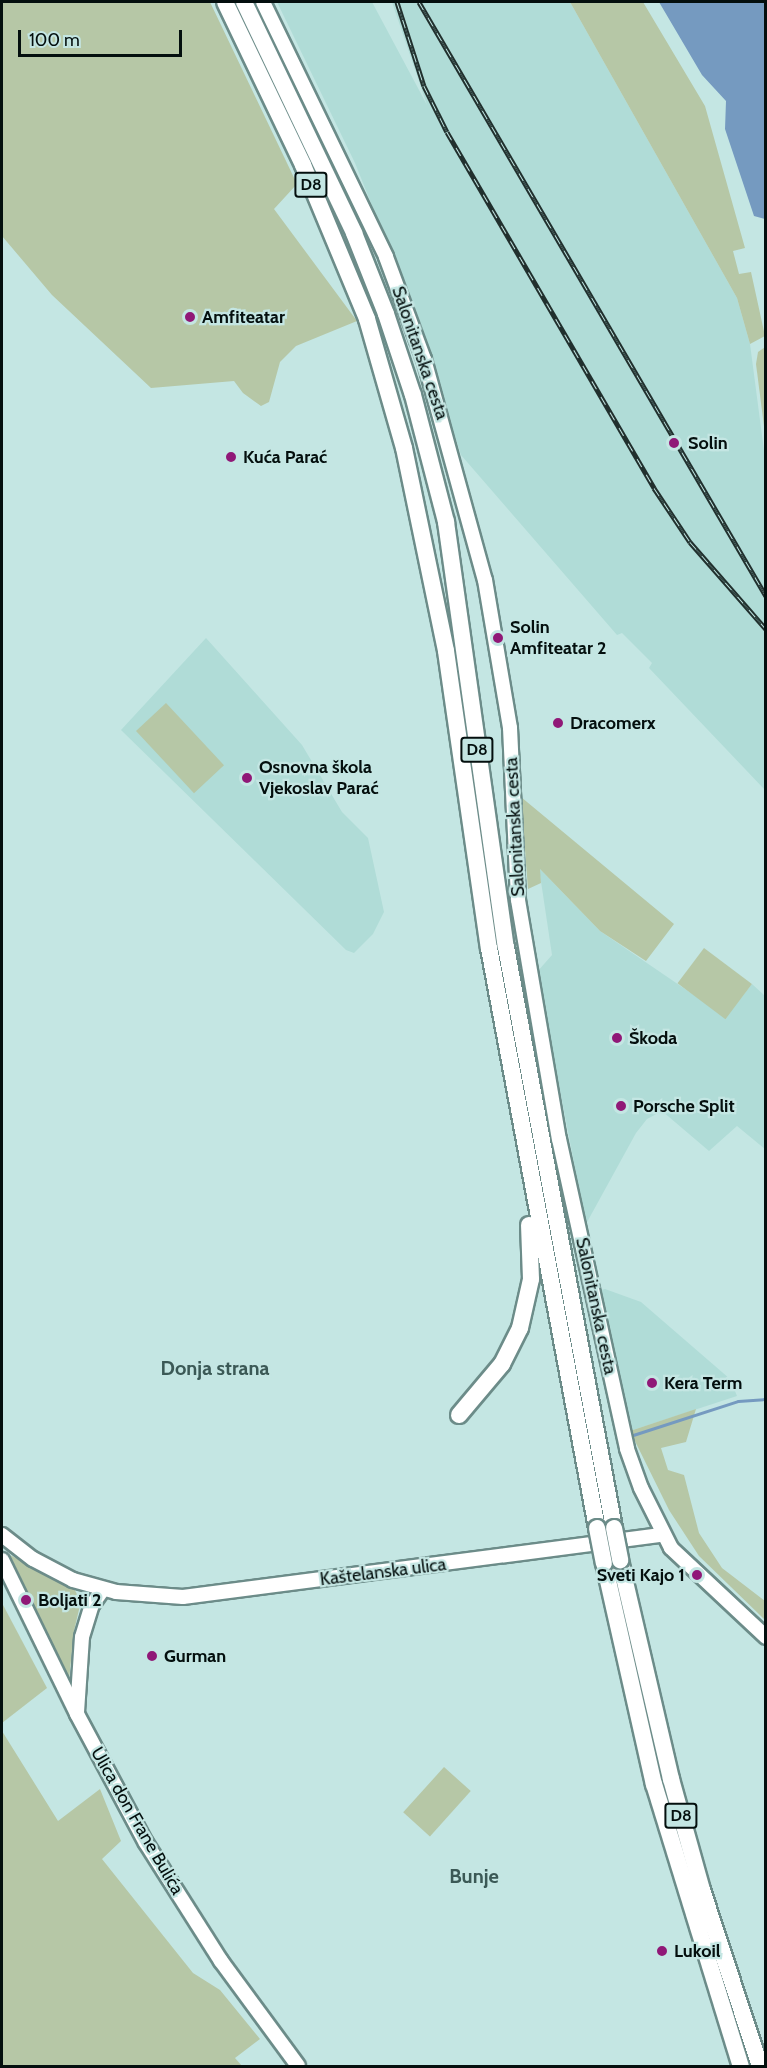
<!DOCTYPE html>
<html>
<head>
<meta charset="utf-8">
<style>
  body { margin:0 }
  #map { position:relative; width:767px; height:2068px; overflow:hidden; background:#c4e6e3; font-family:Cabin,sans-serif }
  div>[style] { position:absolute }
  [style*='--x'] { left:calc(var(--x)*1px); top:calc(var(--y)*1px); width:calc(var(--w)*1px); rotate:calc(var(--a)*1deg) }
  .built>* { inset:0; background:#b0dcd7 }
  .green>* { inset:0; background:#b6c7a6; transform-origin:0 0 }
  .water>* { inset:0; background:#759ac0 }
  .stream>* { height:3px; margin:-1.5px; padding:0 1.5px; transform-origin:1.5px; border-radius:1.5px; background:#759ac0 }
  .roads { filter:drop-shadow(2px 0 #6c8c89) drop-shadow(-2px 0 #6c8c89) drop-shadow(0 2px #6c8c89) drop-shadow(0 -2px #6c8c89) }
  .secondary>* { height:14px; margin:-7px; padding:0 7px; transform-origin:7px; border-radius:7px; background:#fff }
  .highway>* { height:16px; margin:-8px; padding:0 8px; transform-origin:8px; border-radius:8px; background:#fff }
  .rail>* { height:5px; margin-top:-2.5px; transform-origin:0; background:repeating-linear-gradient(90deg,#c4e6e3 0 9px,#21302e 0 18px); box-sizing:border-box; border-block:2px solid #21302e }
  .bridges { filter:drop-shadow(2px 0 #6c8c89) drop-shadow(-2px 0 #6c8c89) drop-shadow(0 2px #6c8c89) drop-shadow(0 -2px #6c8c89) }
  .highway-bridge>* { height:16px; margin:-8px; padding:0 8px; transform-origin:8px; border-radius:8px; background:#fff }
  .dots>* { width:16px; height:16px; translate:-50% -50%; box-sizing:border-box; border:3px solid #c4e6e3; border-radius:50% }
  span { translate:-50% -50%; white-space:nowrap; text-align:center; line-height:1.15; -webkit-text-stroke:4.5px #c4e6e3; paint-order:stroke }
  .shield-label span { padding:2px 4px; background:#c4e6e3; border:2px solid; border-radius:4px; -webkit-text-stroke-width:0 }
  .shield-label { font-size:16px; color:#040f0e; font-weight:700 }
  .poi-label { font-size:18px; color:#040f0e; font-weight:700 }
  .left { translate:0 -50%; text-align:left }
  .right { translate:-100% -50%; text-align:right }
  .street-label { font-size:18px; color:#040f0e }
  .neighbourhood-label { font-size:20px; color:#3b5956; font-weight:700 }
  .frame { position:absolute; inset:0; border:3px solid #040f0e; pointer-events:none }
  .scale { position:absolute; left:18px; top:30px; width:164px; height:27px; box-sizing:border-box; border:3px solid #040f0e; border-top:0; padding-left:8px; font-size:18px; line-height:21px; white-space:nowrap; color:#040f0e; -webkit-text-stroke:4px #c4e6e3; paint-order:stroke }
</style>
</head>
<body>
<div id="map">
  <div class="built">
    <div style="clip-path:polygon(277px 2px,372px 2px,427px 105px,392px 2px,570px 2px,737px 298px,750px 344px,766px 466px,765px 790px,649px 668px,652px 663px,622px 633px,617px 635px,461px 455px,413px 308px,355px 163px)"></div>
    <div style="clip-path:polygon(206px 638px,302px 745px,342px 812px,368px 838px,384px 912px,373px 934px,354px 953px,346px 950px,121px 730px)"></div>
    <div style="clip-path:polygon(539px 868px,600px 931px,726px 1017px,752px 984px,765px 996px,765px 1149px,737px 1126px,709px 1151px,662px 1111px,647px 1119px,636px 1133px,586px 1224px,537px 972px,552px 955px)"></div>
    <div style="clip-path:polygon(605px 1289px,641px 1302px,730px 1379px,737px 1396px,630px 1431px,598px 1291px)"></div>
  </div>
  <div class="green">
    <div style="clip-path:polygon(2px 2px,210px 2px,297px 184px,274px 209px,357px 321px,296px 346px,280px 362px,269px 402px,261px 406px,243px 393px,234px 381px,151px 388px,52px 295px,2px 236px)"></div>
    <div style="clip-path:polygon(570px 2px,643px 2px,705px 106px,745px 248px,733px 251px,739px 274px,751px 272px,765px 336px,750px 344px,737px 298px)"></div>
    <div style="clip-path:polygon(765px 347px,765px 434px,756px 364px,758px 352px)"></div>
    <div style="left:166px;top:703px;width:85px;height:41px;rotate:47deg"></div>
    <div style="clip-path:polygon(521px 797px,674px 924px,646px 961px,600px 931px,540px 869px,541px 883px,528px 889px)"></div>
    <div style="left:704px;top:948px;width:60px;height:44px;rotate:37deg"></div>
    <div style="clip-path:polygon(696px 1409px,686px 1442px,661px 1448px,668px 1470px,684px 1475px,699px 1533px,722px 1568px,765px 1601px,765px 1620px,699px 1556px,669px 1510px,630px 1431px)"></div>
    <div style="clip-path:polygon(10px 1555px,73px 1587px,81px 1601px,74px 1631px,69px 1680px)"></div>
    <div style="clip-path:polygon(2px 1603px,47px 1688px,2px 1723px)"></div>
    <div style="clip-path:polygon(2px 1731px,58px 1821px,100px 1789px,121px 1841px,102px 1859px,193px 1973px,220px 1990px,260px 2039px,235px 2058px,242px 2066px,3px 2066px)"></div>
    <div style="left:444px;top:1767px;width:36px;height:61px;rotate:42deg"></div>
  </div>
  <div class="water">
    <div style="clip-path:polygon(659px 2px,765px 2px,765px 219px,754px 216px,725px 129px,726px 101px,702px 75px)"></div>
  </div>
  <div class="stream">
    <div style="--x:633;--y:1435;--w:110;--a:-17.9"></div>
    <div style="--x:738;--y:1401;--w:28;--a:-4"></div>
  </div>
  <div class="roads">
    <div class="secondary">
      <div style="--x:263;--y:2;--w:283;--a:64.2"></div>
      <div style="--x:386;--y:257;--w:109;--a:69.6"></div>
      <div style="--x:424;--y:359;--w:229;--a:74.6"></div>
      <div style="--x:485;--y:580;--w:150;--a:80.4"></div>
      <div style="--x:510;--y:728;--w:172;--a:87.3"></div>
      <div style="--x:518;--y:900;--w:242;--a:80.3"></div>
      <div style="--x:559;--y:1139;--w:317;--a:77.6"></div>
      <div style="--x:627;--y:1449;--w:41;--a:70.3"></div>
      <div style="--x:641;--y:1488;--w:67;--a:63.4"></div>
      <div style="--x:671;--y:1548;--w:130;--a:43.1"></div>
      <div style="--x:2;--y:1535;--w:39;--a:38"></div>
      <div style="--x:33;--y:1559;--w:45;--a:27.7"></div>
      <div style="--x:73;--y:1580;--w:45;--a:15.6"></div>
      <div style="--x:116;--y:1592;--w:67;--a:4.3"></div>
      <div style="--x:183;--y:1597;--w:484;--a:-7.4"></div>
      <div style="--x:2;--y:1560;--w:171;--a:64"></div>
      <div style="--x:77;--y:1714;--w:146;--a:61.9"></div>
      <div style="--x:146;--y:1843;--w:140;--a:57.6"></div>
      <div style="--x:221;--y:1961;--w:130;--a:53.7"></div>
      <div style="--x:77;--y:1712;--w:75;--a:-86.2"></div>
      <div style="--x:82;--y:1637;--w:34;--a:-73"></div>
      <div style="--x:92;--y:1605;--w:19;--a:-55"></div>
    </div>
    <div class="highway">
      <div style="--x:225;--y:2;--w:181;--a:64.4"></div>
      <div style="--x:303;--y:165;--w:167;--a:67.4"></div>
      <div style="--x:367;--y:319;--w:134;--a:74"></div>
      <div style="--x:404;--y:448;--w:207;--a:78.3"></div>
      <div style="--x:446;--y:651;--w:300;--a:81.8"></div>
      <div style="--x:489;--y:948;--w:590;--a:79.45"></div>
      <div style="--x:244;--y:2;--w:256;--a:64.5"></div>
      <div style="--x:354;--y:233;--w:87;--a:68.4"></div>
      <div style="--x:386;--y:314;--w:85;--a:71.6"></div>
      <div style="--x:413;--y:395;--w:131;--a:75.4"></div>
      <div style="--x:446;--y:522;--w:429;--a:82"></div>
      <div style="--x:506;--y:947;--w:591;--a:79.47"></div>
      <div style="--x:459;--y:1415;--w:67;--a:-49.9"></div>
      <div style="--x:502;--y:1364;--w:40;--a:-63.4"></div>
      <div style="--x:520;--y:1328;--w:50;--a:-77.3"></div>
      <div style="--x:531;--y:1279;--w:54;--a:-92.1"></div>
      <div style="--x:620;--y:1560;--w:225;--a:76.9"></div>
      <div style="--x:671;--y:1779;--w:115;--a:74.4"></div>
      <div style="--x:702;--y:1890;--w:185;--a:71.8"></div>
      <div style="--x:604;--y:1563;--w:227;--a:77.3"></div>
      <div style="--x:654;--y:1784;--w:295;--a:72.9"></div>
    </div>
  </div>
  <div class="rail">
    <div style="--x:397;--y:2;--w:88;--a:72.2"></div>
    <div style="--x:424;--y:86;--w:51;--a:63.4"></div>
    <div style="--x:447;--y:132;--w:412;--a:59.8"></div>
    <div style="--x:654;--y:488;--w:65;--a:56.3"></div>
    <div style="--x:690;--y:542;--w:116;--a:48.9"></div>
    <div style="--x:419;--y:2;--w:688;--a:59.71"></div>
  </div>
  <div class="bridges">
    <div class="highway-bridge">
      <div style="--x:597;--y:1528;--w:36;--a:79"></div>
      <div style="--x:614;--y:1528;--w:33;--a:79"></div>
    </div>
  </div>
  <div class="dots">
    <div style="left:190px;top:317px;background:#901877"></div>
    <div style="left:674px;top:443px;background:#901877"></div>
    <div style="left:231px;top:457px;background:#901877"></div>
    <div style="left:498px;top:638px;background:#901877"></div>
    <div style="left:558px;top:723px;background:#901877"></div>
    <div style="left:247px;top:778px;background:#901877"></div>
    <div style="left:617px;top:1038px;background:#901877"></div>
    <div style="left:621px;top:1106px;background:#901877"></div>
    <div style="left:652px;top:1383px;background:#901877"></div>
    <div style="left:697px;top:1575px;background:#901877"></div>
    <div style="left:26px;top:1600px;background:#901877"></div>
    <div style="left:152px;top:1656px;background:#901877"></div>
    <div style="left:662px;top:1951px;background:#901877"></div>
  </div>
  <div class="shield-label">
    <span style="left:311px;top:185px">D8</span>
    <span style="left:477px;top:750px">D8</span>
    <span style="left:681px;top:1816px">D8</span>
  </div>
  <div class="poi-label">
    <span class="left" style="left:202px;top:317px">Amfiteatar</span>
    <span class="left" style="left:688px;top:443px">Solin</span>
    <span class="left" style="left:243px;top:457px">Kuća Parać</span>
    <span class="left" style="left:510px;top:638px">Solin<br>Amfiteatar 2</span>
    <span class="left" style="left:570px;top:723px">Dracomerx</span>
    <span class="left" style="left:259px;top:778px">Osnovna škola<br>Vjekoslav Parać</span>
    <span class="left" style="left:629px;top:1038px">Škoda</span>
    <span class="left" style="left:633px;top:1106px">Porsche Split</span>
    <span class="left" style="left:664px;top:1383px">Kera Term</span>
    <span class="right" style="left:685px;top:1575px">Sveti Kajo 1</span>
    <span class="left" style="left:38px;top:1600px">Boljati 2</span>
    <span class="left" style="left:164px;top:1656px">Gurman</span>
    <span class="left" style="left:674px;top:1951px">Lukoil</span>
  </div>
  <div class="street-label">
    <span style="left:420px;top:353px;rotate:71deg">Salonitanska cesta</span>
    <span style="left:515px;top:827px;rotate:-93deg">Salonitanska cesta</span>
    <span style="left:596px;top:1306px;rotate:78deg">Salonitanska cesta</span>
    <span style="left:383px;top:1572px;rotate:-7deg">Kaštelanska ulica</span>
    <span style="left:137px;top:1821px;rotate:60deg">Ulica don Frane Bulića</span>
  </div>
  <div class="neighbourhood-label">
    <span style="left:215px;top:1368px">Donja strana</span>
    <span style="left:474px;top:1876px">Bunje</span>
  </div>
  <div class="frame"></div>
  <div class="scale">100 m</div>
</div>
</body>
</html>
